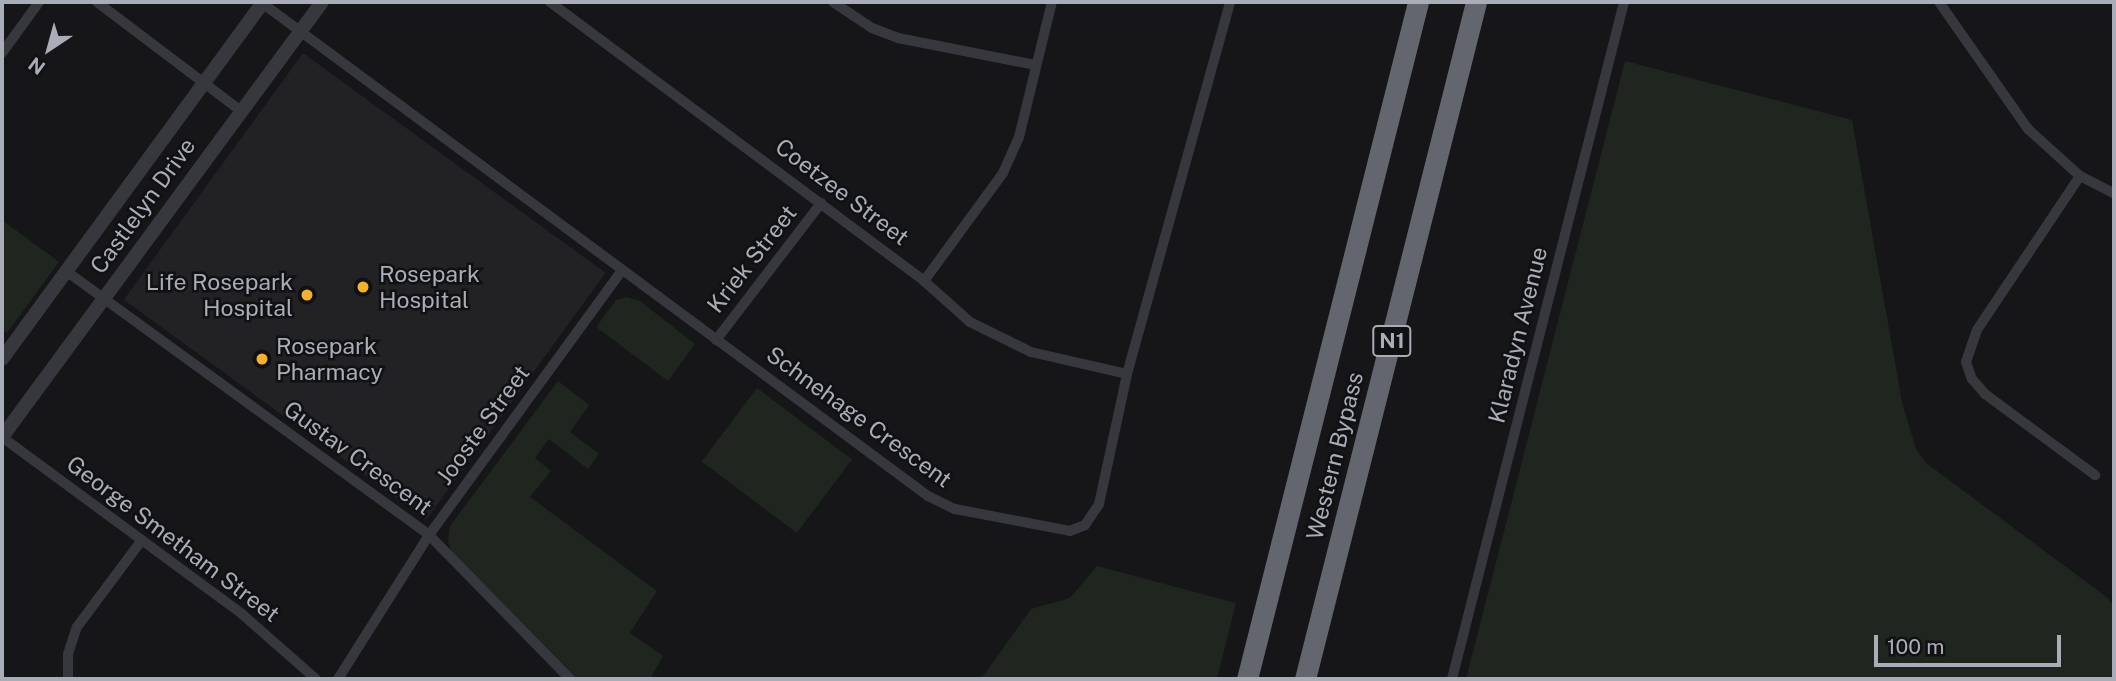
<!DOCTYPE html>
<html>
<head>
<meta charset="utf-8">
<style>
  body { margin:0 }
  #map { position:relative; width:2116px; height:681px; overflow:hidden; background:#161618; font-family:"Public Sans",sans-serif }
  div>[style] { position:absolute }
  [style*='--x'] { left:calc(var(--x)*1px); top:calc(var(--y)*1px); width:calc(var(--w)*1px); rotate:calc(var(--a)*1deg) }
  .built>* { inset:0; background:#222225; transform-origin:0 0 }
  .green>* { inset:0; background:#1e261f; transform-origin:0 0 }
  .minor>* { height:10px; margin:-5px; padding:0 5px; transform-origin:5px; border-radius:5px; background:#37383d }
  .tertiary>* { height:14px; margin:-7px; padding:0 7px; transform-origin:7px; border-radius:7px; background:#37383d }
  .motorway>* { height:21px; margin:-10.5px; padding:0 10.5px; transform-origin:10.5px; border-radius:10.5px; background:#63666e }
  .dots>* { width:19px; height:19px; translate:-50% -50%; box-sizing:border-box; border:4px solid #111113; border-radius:50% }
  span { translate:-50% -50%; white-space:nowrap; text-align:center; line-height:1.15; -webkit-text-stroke:5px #111113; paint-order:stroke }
  .shield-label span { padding:2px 5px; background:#111113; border:2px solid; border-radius:5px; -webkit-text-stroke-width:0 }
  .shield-label { font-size:21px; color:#a8adb8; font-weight:700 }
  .street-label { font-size:23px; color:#a8adb8 }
  .poi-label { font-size:23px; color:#a8adb8 }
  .left { translate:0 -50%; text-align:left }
  .right { translate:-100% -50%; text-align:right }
  .frame { position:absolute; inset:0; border:4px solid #a8adb8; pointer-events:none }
  .north { position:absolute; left:14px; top:14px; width:70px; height:70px; -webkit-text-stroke:5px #111113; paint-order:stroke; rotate:216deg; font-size:19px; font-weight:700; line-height:28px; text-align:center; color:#a8adb8 }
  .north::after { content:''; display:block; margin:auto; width:24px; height:32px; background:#a8adb8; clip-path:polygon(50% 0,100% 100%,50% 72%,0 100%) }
  .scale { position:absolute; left:1874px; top:635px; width:187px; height:32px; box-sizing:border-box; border:4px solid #a8adb8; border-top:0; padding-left:9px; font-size:21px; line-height:24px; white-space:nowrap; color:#a8adb8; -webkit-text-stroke:5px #111113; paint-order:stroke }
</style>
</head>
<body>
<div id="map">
  <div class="built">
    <div style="left:303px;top:53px;width:374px;height:305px;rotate:36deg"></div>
  </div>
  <div class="green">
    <div style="clip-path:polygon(1625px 61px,1852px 120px,1902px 402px,1916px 449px,1926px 463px,2108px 598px,2114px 607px,2114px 679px,1466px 679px)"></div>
    <div style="clip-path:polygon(2px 220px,59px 262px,7px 333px,2px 329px)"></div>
    <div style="clip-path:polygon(627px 297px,640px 301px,695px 344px,668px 381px,596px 327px,616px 300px)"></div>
    <div style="clip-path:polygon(558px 381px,589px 405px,570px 432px,599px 454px,588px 469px,549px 439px,535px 458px,551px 471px,530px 497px,657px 591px,630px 633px,663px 656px,650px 679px,575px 679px,452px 555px,448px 542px,450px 526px)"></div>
    <div style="left:757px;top:388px;width:119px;height:92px;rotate:37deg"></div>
    <div style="clip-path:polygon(1097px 566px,1236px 603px,1217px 679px,981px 679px,1031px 609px,1070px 598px)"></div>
  </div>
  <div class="minor">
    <div style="--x:97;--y:2;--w:181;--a:37.1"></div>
    <div style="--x:550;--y:2;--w:467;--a:36.7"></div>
    <div style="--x:924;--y:281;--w:62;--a:41.7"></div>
    <div style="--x:970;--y:322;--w:68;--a:26.2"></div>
    <div style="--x:1031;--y:352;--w:98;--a:12.9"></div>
    <div style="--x:833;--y:2;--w:47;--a:33.7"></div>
    <div style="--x:872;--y:28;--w:28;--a:21"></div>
    <div style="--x:898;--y:38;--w:140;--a:11.1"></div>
    <div style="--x:1939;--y:2;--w:155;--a:55"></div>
    <div style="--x:2028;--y:129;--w:70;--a:42.1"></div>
    <div style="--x:2080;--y:176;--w:38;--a:27"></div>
    <div style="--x:262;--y:3;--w:829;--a:36.51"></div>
    <div style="--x:928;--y:496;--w:30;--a:26"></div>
    <div style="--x:955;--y:509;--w:117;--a:10.8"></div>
    <div style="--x:1070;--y:531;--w:16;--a:-22"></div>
    <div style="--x:1085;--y:525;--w:25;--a:-56"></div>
    <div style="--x:1099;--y:504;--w:133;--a:-77.8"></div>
    <div style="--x:1127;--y:374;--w:386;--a:-74.5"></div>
    <div style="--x:2;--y:53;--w:63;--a:-54"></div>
    <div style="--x:2080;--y:176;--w:185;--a:123.8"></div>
    <div style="--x:1977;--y:330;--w:34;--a:109"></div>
    <div style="--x:1966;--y:362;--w:18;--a:71"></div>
    <div style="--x:1972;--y:379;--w:20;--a:49"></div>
    <div style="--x:1985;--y:394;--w:137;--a:36.4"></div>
    <div style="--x:66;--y:271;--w:449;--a:36"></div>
    <div style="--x:429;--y:535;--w:202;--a:45.6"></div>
    <div style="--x:924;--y:281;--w:134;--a:-53.8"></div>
    <div style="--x:1003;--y:173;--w:39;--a:-66"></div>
    <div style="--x:1019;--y:137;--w:139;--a:-76.3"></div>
    <div style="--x:716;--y:340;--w:173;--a:-52.5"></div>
    <div style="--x:2;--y:437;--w:298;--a:36.4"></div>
    <div style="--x:242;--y:614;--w:98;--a:41.3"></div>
    <div style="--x:68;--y:679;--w:25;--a:-90"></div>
    <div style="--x:68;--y:654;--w:28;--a:-72"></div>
    <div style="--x:77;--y:627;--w:107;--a:-53.3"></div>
    <div style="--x:338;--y:679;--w:170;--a:-57.7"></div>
    <div style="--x:429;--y:535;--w:328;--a:-53.9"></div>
    <div style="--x:1452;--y:679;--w:699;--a:-75.74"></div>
  </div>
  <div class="tertiary">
    <div style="--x:2;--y:359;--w:442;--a:-53.8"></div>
    <div style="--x:2;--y:437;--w:540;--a:-53.66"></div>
  </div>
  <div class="motorway">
    <div style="--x:1247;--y:679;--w:698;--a:-75.82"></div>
    <div style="--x:1305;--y:679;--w:698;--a:-75.82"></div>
  </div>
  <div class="dots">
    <div style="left:363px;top:287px;background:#f2b134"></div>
    <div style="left:307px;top:295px;background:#f2b134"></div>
    <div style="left:262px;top:359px;background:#f2b134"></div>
  </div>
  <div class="shield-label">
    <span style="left:1392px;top:341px">N1</span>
  </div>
  <div class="street-label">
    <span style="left:842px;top:192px;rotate:37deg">Coetzee Street</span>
    <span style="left:143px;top:206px;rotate:-54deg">Castlelyn Drive</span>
    <span style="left:752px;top:259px;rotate:-52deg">Kriek Street</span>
    <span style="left:1518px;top:335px;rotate:-76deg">Klaradyn Avenue</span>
    <span style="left:859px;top:417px;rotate:36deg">Schnehage Crescent</span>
    <span style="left:483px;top:425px;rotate:-54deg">Jooste Street</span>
    <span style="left:1335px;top:456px;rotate:-76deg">Western Bypass</span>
    <span style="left:358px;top:458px;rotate:36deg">Gustav Crescent</span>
    <span style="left:173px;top:539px;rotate:37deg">George Smetham Street</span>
  </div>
  <div class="poi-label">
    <span class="left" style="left:379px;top:287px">Rosepark<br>Hospital</span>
    <span class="right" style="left:293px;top:295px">Life Rosepark<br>Hospital</span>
    <span class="left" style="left:276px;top:359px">Rosepark<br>Pharmacy</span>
  </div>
  <div class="frame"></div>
  <div class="north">N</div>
  <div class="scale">100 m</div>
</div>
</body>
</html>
